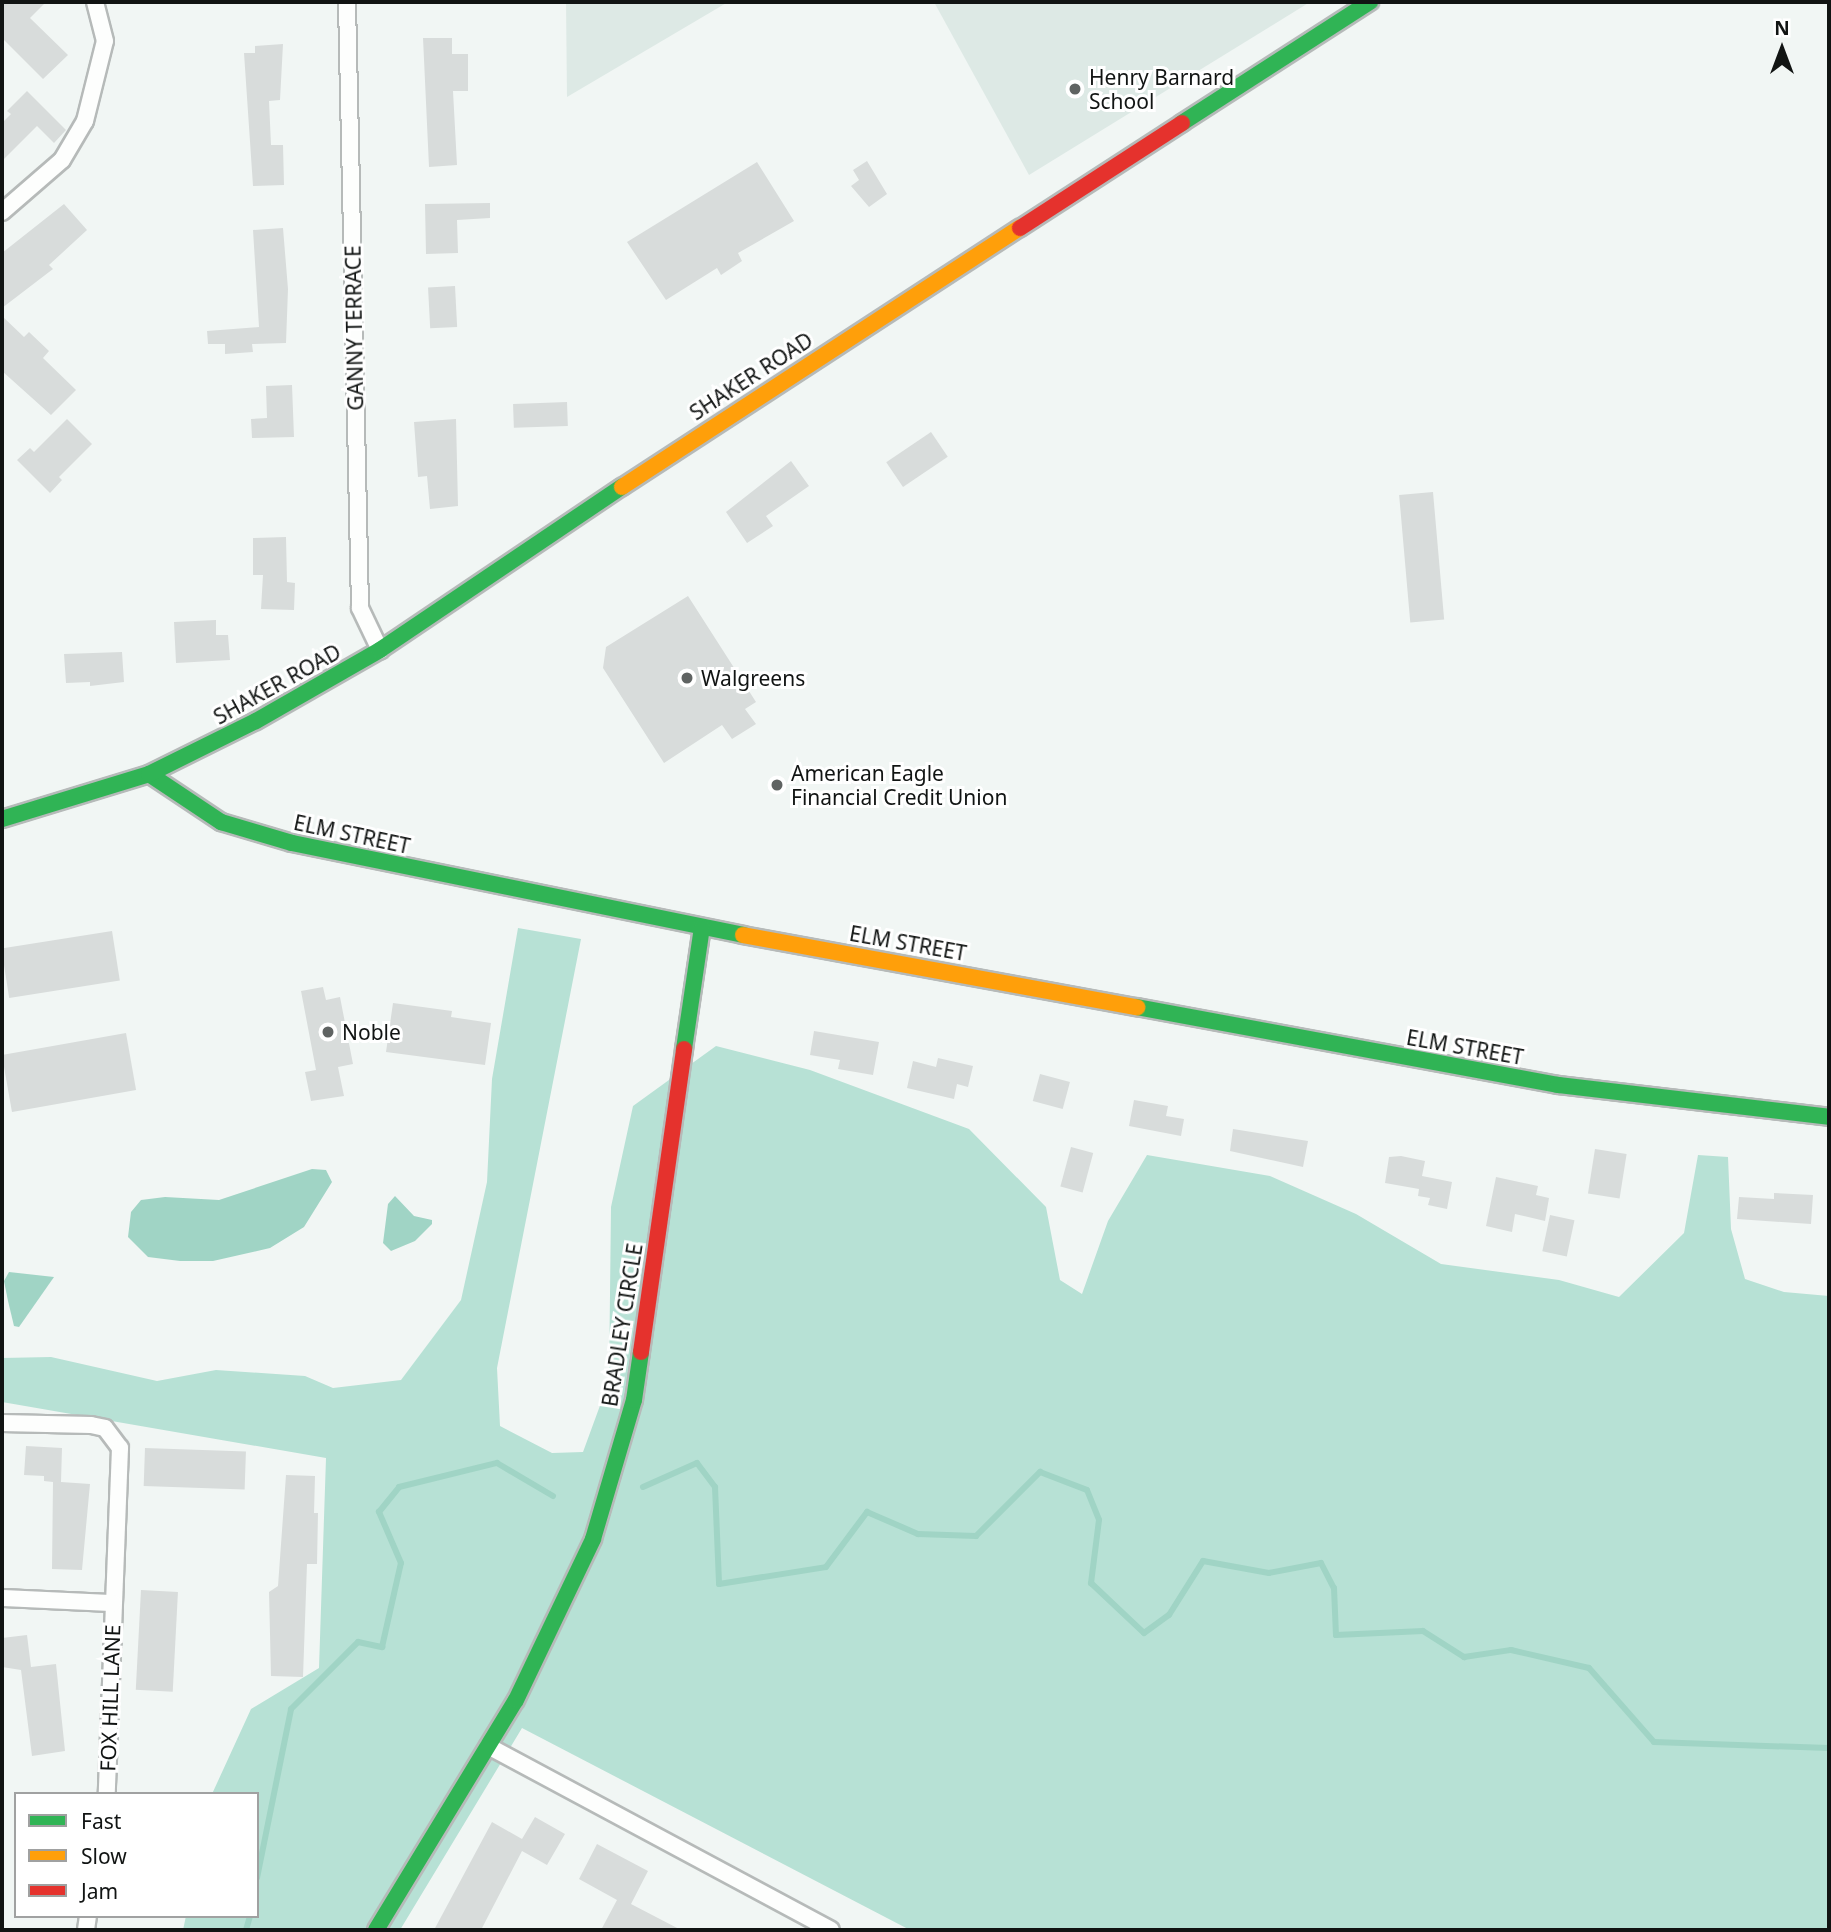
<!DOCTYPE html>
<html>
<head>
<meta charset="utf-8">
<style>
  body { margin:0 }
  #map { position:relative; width:1831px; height:1932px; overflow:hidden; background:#f1f6f4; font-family:"Noto Sans",sans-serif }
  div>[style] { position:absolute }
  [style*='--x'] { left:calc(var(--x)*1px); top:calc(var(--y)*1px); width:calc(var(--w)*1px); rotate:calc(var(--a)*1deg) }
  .built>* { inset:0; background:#dde9e5 }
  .forest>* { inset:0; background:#b7e1d5 }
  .water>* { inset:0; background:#a0d4c5 }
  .stream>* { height:6px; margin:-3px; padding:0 3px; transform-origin:3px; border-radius:3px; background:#a0d4c5 }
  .building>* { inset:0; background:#d8dcdb; transform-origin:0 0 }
  .roads { filter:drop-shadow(2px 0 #b6bab9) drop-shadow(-2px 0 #b6bab9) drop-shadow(0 2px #b6bab9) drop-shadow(0 -2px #b6bab9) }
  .street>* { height:16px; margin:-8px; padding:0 8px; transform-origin:8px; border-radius:8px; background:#fdfefd }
  .fast>* { height:16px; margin:-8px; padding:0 8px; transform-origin:8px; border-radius:8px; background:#30b455 }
  .slow>* { height:16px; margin:-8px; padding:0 8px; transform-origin:8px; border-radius:8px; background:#ff9f0a }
  .jam>* { height:16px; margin:-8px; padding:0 8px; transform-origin:8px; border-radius:8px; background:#e5322d }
  .dots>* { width:19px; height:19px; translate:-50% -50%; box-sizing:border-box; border:4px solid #fff; border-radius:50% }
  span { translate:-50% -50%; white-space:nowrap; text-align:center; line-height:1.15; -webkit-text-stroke:6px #fff; paint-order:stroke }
  .poi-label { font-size:21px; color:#111413 }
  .left { translate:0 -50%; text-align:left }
  .street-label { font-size:21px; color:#111413 }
  .frame { position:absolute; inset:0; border:4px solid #111413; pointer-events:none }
  .legend { position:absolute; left:14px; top:1792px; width:245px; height:126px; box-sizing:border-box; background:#fff; border:2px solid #a0a1a1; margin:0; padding:9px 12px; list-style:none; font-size:21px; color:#111413 }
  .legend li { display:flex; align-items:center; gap:14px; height:35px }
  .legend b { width:35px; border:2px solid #a0a1a1 }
  .north { position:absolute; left:1747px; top:14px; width:70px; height:70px; -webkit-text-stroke:5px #fff; paint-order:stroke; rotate:0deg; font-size:19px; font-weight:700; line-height:28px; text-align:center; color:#111413 }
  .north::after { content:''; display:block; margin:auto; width:24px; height:32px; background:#111413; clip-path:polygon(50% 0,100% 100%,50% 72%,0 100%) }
</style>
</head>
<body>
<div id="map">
  <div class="built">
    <div style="clip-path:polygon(566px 2px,728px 2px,567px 97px)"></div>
    <div style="clip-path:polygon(934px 2px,1310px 2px,1029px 175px)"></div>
  </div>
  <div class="forest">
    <div style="clip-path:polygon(518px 928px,581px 939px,497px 1368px,500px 1426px,552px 1453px,583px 1452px,609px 1381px,611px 1207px,633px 1106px,716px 1046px,810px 1070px,969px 1129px,1046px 1207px,1060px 1280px,1082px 1294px,1108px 1221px,1147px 1155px,1270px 1176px,1356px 1214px,1441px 1264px,1559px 1280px,1619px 1297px,1684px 1233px,1698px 1155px,1728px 1157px,1731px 1229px,1745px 1279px,1784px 1292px,1829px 1296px,1829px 1930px,910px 1930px,522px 1728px,400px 1930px,183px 1930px,186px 1916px,257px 1916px,257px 1794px,212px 1794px,251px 1709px,319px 1668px,326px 1458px,2px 1402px,2px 1358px,51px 1357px,157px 1381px,216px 1370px,305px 1376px,333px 1388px,401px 1380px,461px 1300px,487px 1182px,492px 1079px)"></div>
  </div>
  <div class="water">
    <div style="clip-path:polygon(312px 1169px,326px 1170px,332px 1182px,304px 1227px,270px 1248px,213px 1261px,180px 1261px,148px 1257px,128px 1237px,131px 1212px,141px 1200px,165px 1197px,219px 1200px)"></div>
    <div style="clip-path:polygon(395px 1196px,414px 1216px,432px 1220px,432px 1224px,415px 1241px,391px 1251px,383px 1243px,388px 1204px)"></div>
    <div style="clip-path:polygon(9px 1272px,54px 1277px,19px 1327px,14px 1326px,8px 1301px,4px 1281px)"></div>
  </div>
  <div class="stream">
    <div style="--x:643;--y:1487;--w:59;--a:-24"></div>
    <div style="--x:697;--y:1463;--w:30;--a:53"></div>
    <div style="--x:715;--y:1487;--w:97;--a:87.6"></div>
    <div style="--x:719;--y:1584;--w:108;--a:-9"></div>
    <div style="--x:826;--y:1567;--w:69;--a:-53.3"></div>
    <div style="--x:867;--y:1512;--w:56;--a:23.3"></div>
    <div style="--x:918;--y:1534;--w:58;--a:2"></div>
    <div style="--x:976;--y:1536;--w:91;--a:-45"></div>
    <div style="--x:1040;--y:1472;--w:50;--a:21"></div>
    <div style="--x:1087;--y:1490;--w:32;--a:68"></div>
    <div style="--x:1099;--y:1520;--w:64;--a:97.2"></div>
    <div style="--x:1091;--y:1583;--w:73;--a:43.3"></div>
    <div style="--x:1144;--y:1633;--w:31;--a:-36"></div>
    <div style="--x:1169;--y:1615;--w:64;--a:-57.8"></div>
    <div style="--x:1203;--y:1561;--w:67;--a:10.3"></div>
    <div style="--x:1269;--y:1573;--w:53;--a:-10.9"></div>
    <div style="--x:1321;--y:1563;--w:28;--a:63"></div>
    <div style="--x:1334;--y:1588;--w:47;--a:87.6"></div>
    <div style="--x:1336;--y:1635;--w:87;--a:-2.6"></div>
    <div style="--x:1423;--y:1631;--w:49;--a:32.4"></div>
    <div style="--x:1464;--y:1657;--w:48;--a:-8.5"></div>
    <div style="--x:1511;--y:1650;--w:80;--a:13"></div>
    <div style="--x:1589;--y:1668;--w:98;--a:48.7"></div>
    <div style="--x:1654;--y:1742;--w:175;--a:2"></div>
    <div style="--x:257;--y:1878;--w:172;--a:-78.6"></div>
    <div style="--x:291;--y:1709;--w:95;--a:-45"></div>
    <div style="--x:358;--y:1642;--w:25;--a:12"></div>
    <div style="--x:382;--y:1647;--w:86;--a:-77.3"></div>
    <div style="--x:401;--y:1563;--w:56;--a:-113.3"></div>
    <div style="--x:379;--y:1512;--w:32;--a:-51"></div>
    <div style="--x:399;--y:1487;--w:101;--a:-13.8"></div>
    <div style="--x:497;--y:1463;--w:65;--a:30.5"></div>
    <div style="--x:246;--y:1930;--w:15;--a:-74"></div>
  </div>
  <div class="building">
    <div style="clip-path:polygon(2px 2px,46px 2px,30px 18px,68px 55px,43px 79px,2px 38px)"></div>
    <div style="clip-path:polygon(423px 38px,452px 38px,452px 54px,468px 54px,468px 91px,453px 91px,457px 165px,429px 167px)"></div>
    <div style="clip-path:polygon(283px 44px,280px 100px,269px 101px,271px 145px,283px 145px,284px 185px,253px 186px,244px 53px,255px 53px,255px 46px)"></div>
    <div style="clip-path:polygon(27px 91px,66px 130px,54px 143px,37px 126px,2px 161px,2px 123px,11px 114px,7px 111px)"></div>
    <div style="clip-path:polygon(867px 161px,887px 194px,869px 207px,851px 186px,859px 180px,853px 170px)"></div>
    <div style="clip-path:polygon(757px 162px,794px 221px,738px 253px,742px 261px,721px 275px,717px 268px,666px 300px,627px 242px)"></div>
    <div style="clip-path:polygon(490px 203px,490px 218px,457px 220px,458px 253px,426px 254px,425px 204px)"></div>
    <div style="clip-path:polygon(64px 204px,87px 230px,49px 265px,53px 269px,2px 308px,2px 253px)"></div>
    <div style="clip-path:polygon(283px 228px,288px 289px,286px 343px,252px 344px,253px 352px,225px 354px,225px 344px,208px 344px,207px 331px,259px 327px,253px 230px)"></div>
    <div style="left:455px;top:286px;width:41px;height:27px;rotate:87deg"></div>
    <div style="clip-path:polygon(2px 316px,24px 337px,29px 332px,49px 351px,43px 358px,76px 390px,51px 415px,2px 371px)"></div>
    <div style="clip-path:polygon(292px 385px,294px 437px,252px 438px,251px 419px,267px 418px,266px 386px)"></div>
    <div style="left:567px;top:402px;width:24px;height:54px;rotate:88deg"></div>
    <div style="clip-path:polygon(67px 419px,92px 444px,59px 477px,62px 480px,50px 493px,17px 460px,30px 448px,34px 452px)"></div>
    <div style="clip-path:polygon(456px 419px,458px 506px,430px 509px,427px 476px,418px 477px,414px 422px)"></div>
    <div style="left:931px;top:432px;width:30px;height:54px;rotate:56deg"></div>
    <div style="clip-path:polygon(791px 461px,809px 486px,766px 516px,773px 526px,747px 543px,726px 512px)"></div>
    <div style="left:1433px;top:492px;width:128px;height:34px;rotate:85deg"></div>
    <div style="clip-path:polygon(286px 537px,287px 582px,295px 583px,294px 610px,261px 609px,263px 575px,253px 575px,253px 538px)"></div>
    <div style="clip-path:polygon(688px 596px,756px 702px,745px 709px,756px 724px,732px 739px,722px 725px,664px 763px,603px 668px,606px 647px)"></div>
    <div style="clip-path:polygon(216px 620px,216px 635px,228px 635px,230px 660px,176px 663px,174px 622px)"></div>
    <div style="clip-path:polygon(122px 652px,124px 682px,90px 686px,90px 682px,66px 683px,64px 654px)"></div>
    <div style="left:112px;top:931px;width:50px;height:112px;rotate:81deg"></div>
    <div style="clip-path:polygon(323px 987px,326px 1000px,340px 997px,353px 1064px,338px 1067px,344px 1096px,311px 1101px,305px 1072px,316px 1070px,301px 991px)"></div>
    <div style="clip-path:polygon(393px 1003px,452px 1011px,451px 1017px,491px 1023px,485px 1065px,386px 1052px)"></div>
    <div style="clip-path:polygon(814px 1031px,879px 1042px,873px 1075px,838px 1069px,840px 1060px,810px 1055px)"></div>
    <div style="left:126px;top:1033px;width:58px;height:126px;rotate:80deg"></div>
    <div style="clip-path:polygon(938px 1058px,973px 1066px,968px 1087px,957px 1084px,954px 1099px,907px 1088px,913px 1061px,936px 1067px)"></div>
    <div style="left:1040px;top:1074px;width:31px;height:28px;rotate:15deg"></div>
    <div style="clip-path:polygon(1134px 1100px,1168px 1106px,1166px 1116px,1184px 1119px,1181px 1136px,1129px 1126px)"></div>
    <div style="clip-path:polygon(1233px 1129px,1308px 1141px,1303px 1167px,1230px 1151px)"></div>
    <div style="left:1071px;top:1147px;width:23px;height:41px;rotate:15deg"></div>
    <div style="left:1595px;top:1149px;width:32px;height:45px;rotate:9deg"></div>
    <div style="clip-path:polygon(1401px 1156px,1425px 1161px,1422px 1176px,1452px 1182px,1447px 1209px,1428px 1205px,1430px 1198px,1418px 1196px,1419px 1189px,1385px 1183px,1389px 1157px)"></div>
    <div style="clip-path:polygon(1496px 1177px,1538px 1186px,1536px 1195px,1549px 1198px,1545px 1221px,1515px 1214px,1512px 1232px,1486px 1226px)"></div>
    <div style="clip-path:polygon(1774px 1193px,1813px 1195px,1811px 1224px,1737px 1219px,1739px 1197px,1774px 1199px)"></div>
    <div style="left:1550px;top:1215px;width:25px;height:37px;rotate:12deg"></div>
    <div style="clip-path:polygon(26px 1446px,62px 1448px,61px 1482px,90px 1484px,82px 1570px,52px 1569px,53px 1482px,44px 1481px,44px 1476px,24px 1475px)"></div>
    <div style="left:145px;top:1448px;width:101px;height:38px;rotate:2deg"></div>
    <div style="clip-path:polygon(286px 1475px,315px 1476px,314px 1513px,318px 1513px,317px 1564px,307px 1564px,303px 1677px,271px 1676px,269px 1592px,278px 1586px)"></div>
    <div style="left:141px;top:1590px;width:37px;height:100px;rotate:3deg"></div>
    <div style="clip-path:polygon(27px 1635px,31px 1667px,56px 1664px,65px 1751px,32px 1756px,21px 1670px,2px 1667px,2px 1638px)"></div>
    <div style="clip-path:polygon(535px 1817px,565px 1834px,547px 1865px,522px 1851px,481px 1930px,434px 1930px,492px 1822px,522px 1839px)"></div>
    <div style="clip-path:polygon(597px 1844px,648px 1871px,631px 1904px,681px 1930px,601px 1930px,617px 1900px,579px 1879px)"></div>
  </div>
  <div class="roads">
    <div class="street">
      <div style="--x:347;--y:2;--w:606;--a:88.77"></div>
      <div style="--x:360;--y:608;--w:47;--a:64.5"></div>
      <div style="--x:2;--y:212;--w:79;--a:-40.9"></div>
      <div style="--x:62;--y:160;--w:45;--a:-59.5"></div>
      <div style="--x:85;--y:121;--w:82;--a:-76"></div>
      <div style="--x:105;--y:41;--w:40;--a:-104.4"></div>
      <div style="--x:2;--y:1423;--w:89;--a:1.3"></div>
      <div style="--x:91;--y:1425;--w:14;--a:12"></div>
      <div style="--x:105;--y:1428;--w:25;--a:53"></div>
      <div style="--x:120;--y:1448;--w:346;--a:92.2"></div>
      <div style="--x:2;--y:1598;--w:111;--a:2.6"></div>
      <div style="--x:488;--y:1746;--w:389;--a:28.2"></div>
      <div style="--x:86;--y:1930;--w:14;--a:-82"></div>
    </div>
    <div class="fast">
      <div style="--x:1182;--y:123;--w:224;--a:-32.8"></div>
      <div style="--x:149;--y:774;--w:87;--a:33.7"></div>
      <div style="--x:221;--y:822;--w:74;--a:16.5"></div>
      <div style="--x:292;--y:843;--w:460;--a:11.5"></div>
      <div style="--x:2;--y:819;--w:154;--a:-17"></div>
      <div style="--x:149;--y:774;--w:119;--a:-26.4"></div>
      <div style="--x:256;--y:721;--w:143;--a:-29.8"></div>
      <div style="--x:380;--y:650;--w:292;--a:-34"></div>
      <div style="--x:1137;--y:1007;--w:428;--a:10.5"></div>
      <div style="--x:1558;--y:1085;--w:273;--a:6.7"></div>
      <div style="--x:684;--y:1049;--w:123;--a:-81.6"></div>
      <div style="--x:376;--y:1930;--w:269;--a:-58.7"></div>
      <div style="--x:516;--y:1700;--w:178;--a:-64.4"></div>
      <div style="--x:593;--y:1539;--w:145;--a:-73.6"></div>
      <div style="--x:634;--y:1400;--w:49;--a:-81.7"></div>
    </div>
    <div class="slow">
      <div style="--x:622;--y:487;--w:475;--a:-33.1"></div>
      <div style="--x:743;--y:935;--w:401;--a:10.4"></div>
    </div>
    <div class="jam">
      <div style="--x:1020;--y:228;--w:193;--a:-32.9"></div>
      <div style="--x:641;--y:1352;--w:306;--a:-81.9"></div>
    </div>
  </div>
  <div class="dots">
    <div style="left:1075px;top:89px;background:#5f6362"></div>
    <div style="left:687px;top:678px;background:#5f6362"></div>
    <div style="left:777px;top:785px;background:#5f6362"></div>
    <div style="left:328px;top:1032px;background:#5f6362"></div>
  </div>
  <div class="poi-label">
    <span class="left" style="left:1089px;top:89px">Henry Barnard<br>School</span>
    <span class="left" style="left:701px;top:678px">Walgreens</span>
    <span class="left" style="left:791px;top:785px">American Eagle<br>Financial Credit Union</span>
    <span class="left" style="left:342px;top:1032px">Noble</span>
  </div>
  <div class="street-label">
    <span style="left:354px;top:328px;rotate:-91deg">GANNY TERRACE</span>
    <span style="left:751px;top:376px;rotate:-33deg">SHAKER ROAD</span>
    <span style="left:277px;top:684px;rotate:-29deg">SHAKER ROAD</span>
    <span style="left:352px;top:834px;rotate:12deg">ELM STREET</span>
    <span style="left:908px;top:943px;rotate:10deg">ELM STREET</span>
    <span style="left:1465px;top:1047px;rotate:10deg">ELM STREET</span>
    <span style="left:622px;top:1325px;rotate:-81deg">BRADLEY CIRCLE</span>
    <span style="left:110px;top:1698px;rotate:-88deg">FOX HILL LANE</span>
  </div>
  <div class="frame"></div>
  <ul class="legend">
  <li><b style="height:9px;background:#30b455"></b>Fast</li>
  <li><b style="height:9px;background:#ff9f0a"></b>Slow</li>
  <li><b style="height:9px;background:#e5322d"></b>Jam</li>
  </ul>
  <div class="north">N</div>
</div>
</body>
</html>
